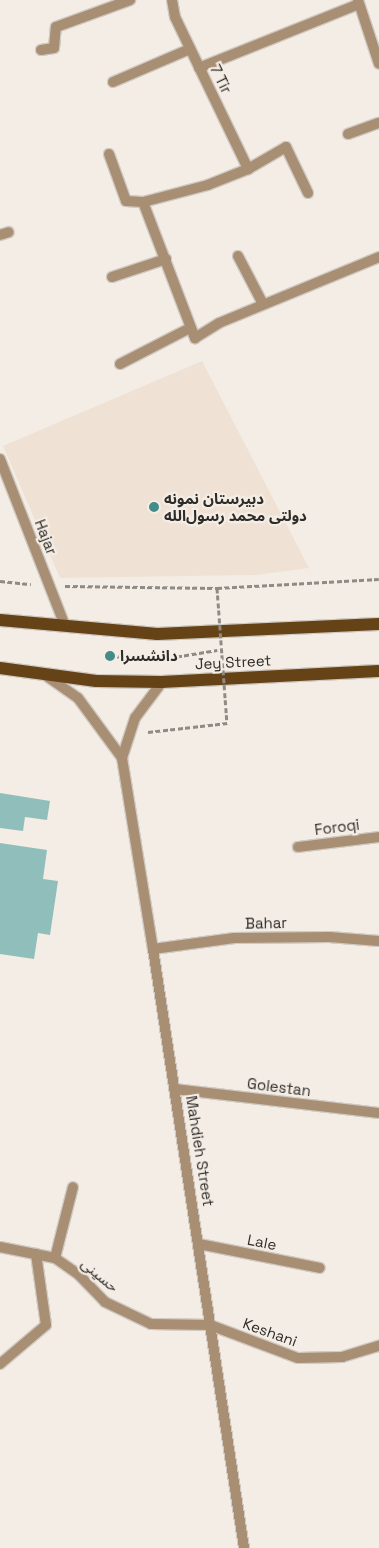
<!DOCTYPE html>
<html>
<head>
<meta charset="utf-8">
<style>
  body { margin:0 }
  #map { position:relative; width:379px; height:1548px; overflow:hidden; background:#f4ede5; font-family:"Space Grotesk","Noto Sans Arabic",sans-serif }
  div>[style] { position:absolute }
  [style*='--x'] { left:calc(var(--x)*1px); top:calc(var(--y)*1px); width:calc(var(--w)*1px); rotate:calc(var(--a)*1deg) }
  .built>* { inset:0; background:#efe2d4 }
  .building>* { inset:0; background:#90bfbb }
  .path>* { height:3px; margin-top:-1.5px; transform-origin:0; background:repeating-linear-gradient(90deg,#8e8a84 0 5px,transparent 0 7.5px) }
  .roads { filter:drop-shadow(1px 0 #d0cac3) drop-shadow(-1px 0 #d0cac3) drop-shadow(0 1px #d0cac3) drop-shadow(0 -1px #d0cac3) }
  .service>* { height:10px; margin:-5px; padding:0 5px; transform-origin:5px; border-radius:5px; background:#a88f73 }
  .minor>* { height:10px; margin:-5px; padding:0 5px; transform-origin:5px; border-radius:5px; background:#a88f73 }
  .tertiary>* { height:10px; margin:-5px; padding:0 5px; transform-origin:5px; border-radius:5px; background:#a88f73 }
  .primary>* { height:12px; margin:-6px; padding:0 6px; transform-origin:6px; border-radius:6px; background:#664317 }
  .path-bridge>* { height:3px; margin-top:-1.5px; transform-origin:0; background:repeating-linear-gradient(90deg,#8e8a84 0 5px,transparent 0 7.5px) }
  .dots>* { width:14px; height:14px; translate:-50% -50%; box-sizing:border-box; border:2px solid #f4ede5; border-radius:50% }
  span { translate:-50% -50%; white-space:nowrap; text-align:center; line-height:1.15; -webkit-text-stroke:4.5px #f4ede5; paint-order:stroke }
  .street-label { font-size:15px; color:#2e2c29 }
  .poi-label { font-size:15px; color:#2e2c29; font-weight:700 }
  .left { translate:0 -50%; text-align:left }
</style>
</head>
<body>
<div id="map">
  <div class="built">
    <div style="clip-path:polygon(202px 361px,309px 568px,256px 575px,60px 578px,3px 446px)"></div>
  </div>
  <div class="building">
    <div style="clip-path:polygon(0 793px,50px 801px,47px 820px,25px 817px,23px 831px,0 828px)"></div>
    <div style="clip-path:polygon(0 843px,47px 850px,43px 879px,58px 881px,50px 935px,38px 933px,34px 959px,0 954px)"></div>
  </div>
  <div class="path">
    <div style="--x:0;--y:581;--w:31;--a:6"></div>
    <div style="--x:65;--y:586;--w:152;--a:0.8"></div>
    <div style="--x:217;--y:588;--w:162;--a:-3.2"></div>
    <div style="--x:110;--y:656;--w:52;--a:3.3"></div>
    <div style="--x:162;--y:659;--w:56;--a:-9.3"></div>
    <div style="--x:148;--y:732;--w:80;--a:-6.5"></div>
  </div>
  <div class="roads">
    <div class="service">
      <div style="--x:113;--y:82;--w:84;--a:-23.2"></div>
      <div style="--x:112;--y:277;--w:57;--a:-18.4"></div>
      <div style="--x:120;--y:364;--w:79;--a:-27.2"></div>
    </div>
    <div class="minor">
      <div style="--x:172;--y:0;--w:17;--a:80"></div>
      <div style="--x:175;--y:17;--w:169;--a:64.3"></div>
      <div style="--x:358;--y:0;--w:67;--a:71.8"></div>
      <div style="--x:41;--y:50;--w:13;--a:-9"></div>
      <div style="--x:54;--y:48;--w:21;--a:-85"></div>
      <div style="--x:56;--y:27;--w:79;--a:-20"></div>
      <div style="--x:199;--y:68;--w:172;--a:-21.8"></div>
      <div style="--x:348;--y:134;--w:33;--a:-20"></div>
      <div style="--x:109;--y:154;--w:50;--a:70.1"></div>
      <div style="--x:126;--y:201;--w:17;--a:3"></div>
      <div style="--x:308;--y:193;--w:51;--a:-115.6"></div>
      <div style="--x:286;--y:147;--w:44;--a:149.9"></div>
      <div style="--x:248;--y:169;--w:43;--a:158.2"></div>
      <div style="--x:208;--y:185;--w:67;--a:165.3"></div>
      <div style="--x:143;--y:202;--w:146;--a:69.1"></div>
      <div style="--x:195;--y:338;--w:28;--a:-32"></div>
      <div style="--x:219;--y:323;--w:173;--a:-22.4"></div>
      <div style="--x:0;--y:235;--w:9;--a:-18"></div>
      <div style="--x:238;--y:256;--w:54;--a:62.5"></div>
      <div style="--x:0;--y:459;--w:179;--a:68.7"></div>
      <div style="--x:298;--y:847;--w:82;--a:-7"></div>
      <div style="--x:153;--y:949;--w:82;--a:-7.7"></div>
      <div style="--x:234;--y:938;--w:95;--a:-0.6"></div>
      <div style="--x:329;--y:937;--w:50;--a:4.6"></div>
      <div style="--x:175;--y:1089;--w:205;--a:6.7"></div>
      <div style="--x:199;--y:1244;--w:123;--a:11.2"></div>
      <div style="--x:0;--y:1247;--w:56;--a:11.3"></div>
      <div style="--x:55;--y:1258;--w:29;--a:35"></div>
      <div style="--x:79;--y:1275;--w:37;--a:46"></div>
      <div style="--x:105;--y:1302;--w:51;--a:25.6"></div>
      <div style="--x:151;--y:1324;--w:59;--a:1"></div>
      <div style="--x:210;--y:1325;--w:94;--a:20.6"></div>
      <div style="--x:298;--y:1358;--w:44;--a:-1.3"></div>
      <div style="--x:342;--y:1357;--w:39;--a:-17"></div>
      <div style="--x:55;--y:1258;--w:73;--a:-75.8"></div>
      <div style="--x:0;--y:1364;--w:60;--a:-40.3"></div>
      <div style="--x:46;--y:1325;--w:72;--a:-98"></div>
    </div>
    <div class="tertiary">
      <div style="--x:45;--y:675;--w:40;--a:34.9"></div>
      <div style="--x:78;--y:698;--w:74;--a:53.7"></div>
      <div style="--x:122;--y:758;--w:193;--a:80.8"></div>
      <div style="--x:153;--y:949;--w:606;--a:81.36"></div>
      <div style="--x:122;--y:758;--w:42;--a:-72"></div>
      <div style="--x:135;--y:718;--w:45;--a:-53.1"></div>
    </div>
    <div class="primary">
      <div style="--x:0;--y:620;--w:158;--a:5.1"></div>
      <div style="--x:157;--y:634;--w:222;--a:-2.6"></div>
      <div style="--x:0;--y:668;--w:97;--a:7.7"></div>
      <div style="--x:96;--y:681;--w:66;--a:0.9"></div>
      <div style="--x:162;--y:682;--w:217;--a:-2.9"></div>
    </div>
  </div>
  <div class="path-bridge">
    <div style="--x:217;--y:588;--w:135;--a:85.8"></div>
  </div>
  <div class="dots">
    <div style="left:154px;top:507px;background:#448c87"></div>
    <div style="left:110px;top:656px;background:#448c87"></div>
  </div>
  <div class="street-label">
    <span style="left:221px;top:79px;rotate:64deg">7 Tir</span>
    <span style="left:46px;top:537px;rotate:69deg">Hajar</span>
    <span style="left:233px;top:662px;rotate:-3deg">Jey Street</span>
    <span style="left:337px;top:827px;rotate:-7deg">Foroqi</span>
    <span style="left:266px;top:923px;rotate:-1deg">Bahar</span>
    <span style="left:279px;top:1087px;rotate:7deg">Golestan</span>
    <span style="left:200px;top:1151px;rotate:81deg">Mahdieh Street</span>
    <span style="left:262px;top:1242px;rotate:11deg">Lale</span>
    <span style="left:100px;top:1275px;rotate:40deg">حسینی</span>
    <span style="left:270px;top:1332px;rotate:20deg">Keshani</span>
  </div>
  <div class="poi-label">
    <span class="left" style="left:164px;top:507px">دبیرستان نمونه<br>دولتی محمد رسول‌الله</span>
    <span class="left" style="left:120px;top:656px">دانشسرا</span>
  </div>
</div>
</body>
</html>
